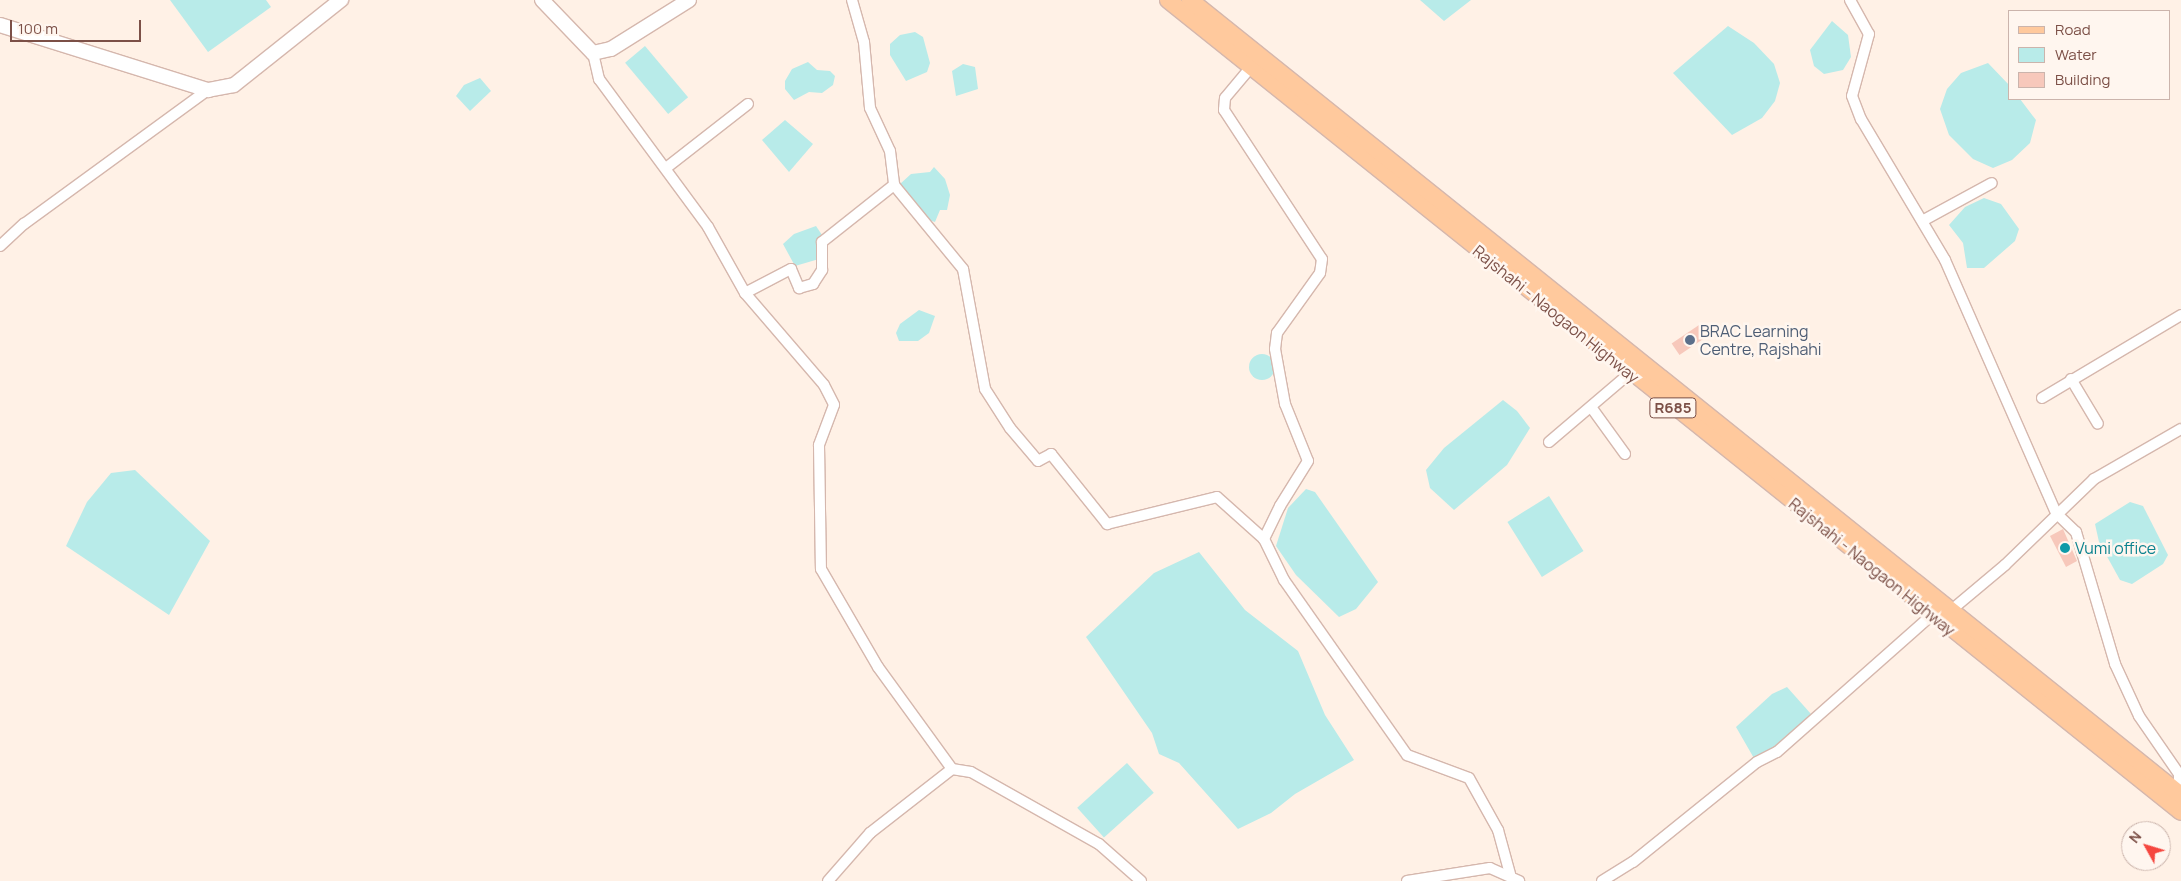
<!DOCTYPE html>
<html>
<head>
<meta charset="utf-8">
<style>
  body { margin:0 }
  #map { position:relative; width:2181px; height:881px; overflow:hidden; background:#fff1e6; font-family:Manrope,sans-serif }
  div>[style] { position:absolute }
  [style*='--x'] { left:calc(var(--x)*1px); top:calc(var(--y)*1px); width:calc(var(--w)*1px); rotate:calc(var(--a)*1deg) }
  .water>* { inset:0; background:#b8ebe9; transform-origin:0 0 }
  .round { border-radius:50% }
  .building>* { inset:0; background:#f7c8bb; transform-origin:0 0 }
  .roads { filter:drop-shadow(1px 0 #d5b7ad) drop-shadow(-1px 0 #d5b7ad) drop-shadow(0 1px #d5b7ad) drop-shadow(0 -1px #d5b7ad) }
  .street>* { height:10px; margin:-5px; padding:0 5px; transform-origin:5px; border-radius:5px; background:#fff }
  .secondary>* { height:14px; margin:-7px; padding:0 7px; transform-origin:7px; border-radius:7px; background:#fff }
  .primary>* { height:16px; margin:-8px; padding:0 8px; transform-origin:8px; border-radius:8px; background:#ffc99d }
  .dots>* { width:14px; height:14px; translate:-50% -50%; box-sizing:border-box; border:2px solid #fff6ef; border-radius:50% }
  span { translate:-50% -50%; white-space:nowrap; text-align:center; line-height:1.15; -webkit-text-stroke:5px #fff6ef; paint-order:stroke }
  .shield-label span { padding:1px 4px; background:#fff6ef; border:1px solid; border-radius:4px; -webkit-text-stroke-width:0 }
  .shield-label { font-size:15px; color:#7c5047; font-weight:700 }
  .street-label { font-size:16px; color:#7c5047 }
  .service-label { font-size:16px; color:#4e5e75 }
  .left { translate:0 -50%; text-align:left }
  .culture-label { font-size:16px; color:#0d838f }
  .legend { position:absolute; left:2008px; top:10px; width:162px; height:90px; box-sizing:border-box; background:#fff6ef; border:1px solid #cbb4ac; margin:0; padding:6px 9px; list-style:none; font-size:15px; color:#7c5047 }
  .legend li { display:flex; align-items:center; gap:10px; height:25px }
  .legend b { width:25px; border:1px solid #cbb4ac }
  .north { position:absolute; left:2121px; top:821px; width:50px; height:50px; box-sizing:border-box; background:#fff6ef; border:1px solid #cbb4ac; border-radius:50%; rotate:309deg; font-size:14px; font-weight:700; line-height:20px; text-align:center; color:#7c5047 }
  .north::after { content:''; display:block; margin:auto; width:18px; height:22px; background:#f5473f; clip-path:polygon(50% 0,100% 100%,50% 72%,0 100%) }
  .scale { position:absolute; left:10px; top:20px; width:131px; height:22px; box-sizing:border-box; border:2px solid #7c5047; border-top:0; padding-left:6px; font-size:15px; line-height:18px; white-space:nowrap; color:#7c5047; -webkit-text-stroke:4px #fff6ef; paint-order:stroke }
</style>
</head>
<body>
<div id="map">
  <div class="water">
    <div style="clip-path:polygon(170px 0,266px 0,271px 7px,208px 52px)"></div>
    <div style="clip-path:polygon(1420px 0,1471px 0,1444px 21px)"></div>
    <div style="clip-path:polygon(1832px 21px,1848px 35px,1851px 57px,1843px 70px,1824px 74px,1814px 66px,1810px 50px)"></div>
    <div style="clip-path:polygon(1728px 26px,1754px 43px,1774px 64px,1780px 83px,1775px 101px,1762px 118px,1732px 135px,1673px 73px)"></div>
    <div style="clip-path:polygon(915px 32px,923px 37px,930px 63px,927px 72px,906px 81px,890px 55px,890px 44px,900px 35px)"></div>
    <div style="left:645px;top:46px;width:67px;height:26px;rotate:50deg"></div>
    <div style="clip-path:polygon(808px 62px,817px 70px,830px 71px,835px 76px,833px 85px,822px 93px,809px 92px,794px 100px,785px 89px,785px 81px,792px 69px)"></div>
    <div style="clip-path:polygon(1988px 63px,2010px 86px,2010px 99px,2020px 99px,2036px 120px,2030px 143px,2012px 160px,1993px 168px,1973px 159px,1949px 135px,1940px 109px,1947px 89px,1961px 73px)"></div>
    <div style="clip-path:polygon(963px 64px,975px 67px,978px 89px,956px 96px,952px 71px)"></div>
    <div style="clip-path:polygon(480px 78px,491px 91px,470px 111px,456px 96px,464px 85px)"></div>
    <div style="clip-path:polygon(785px 120px,813px 144px,789px 172px,762px 140px)"></div>
    <div style="clip-path:polygon(934px 167px,945px 179px,950px 195px,947px 210px,940px 210px,935px 222px,929px 220px,900px 184px,911px 174px,930px 172px)"></div>
    <div style="clip-path:polygon(1984px 198px,2001px 204px,2019px 229px,2015px 241px,1984px 268px,1967px 268px,1963px 243px,1949px 225px,1965px 207px)"></div>
    <div style="clip-path:polygon(816px 226px,822px 235px,819px 259px,795px 266px,783px 244px,794px 234px)"></div>
    <div style="clip-path:polygon(919px 310px,935px 316px,929px 333px,918px 341px,899px 341px,896px 333px,900px 324px)"></div>
    <div class="round" style="left:1249px;top:354px;width:26px;height:26px"></div>
    <div style="clip-path:polygon(1503px 400px,1517px 411px,1530px 428px,1507px 465px,1454px 510px,1430px 488px,1426px 470px,1444px 448px)"></div>
    <div style="clip-path:polygon(135px 470px,210px 541px,169px 615px,66px 546px,87px 502px,111px 473px)"></div>
    <div style="clip-path:polygon(1306px 489px,1315px 492px,1378px 582px,1356px 609px,1339px 617px,1296px 575px,1276px 546px,1288px 508px)"></div>
    <div style="left:1549px;top:496px;width:65px;height:49px;rotate:58deg"></div>
    <div style="clip-path:polygon(2130px 502px,2143px 506px,2168px 555px,2163px 564px,2132px 584px,2120px 580px,2099px 542px,2095px 524px)"></div>
    <div style="clip-path:polygon(1199px 552px,1245px 610px,1298px 651px,1325px 715px,1354px 760px,1295px 794px,1271px 813px,1238px 829px,1179px 763px,1159px 754px,1152px 733px,1086px 637px,1154px 573px)"></div>
    <div style="clip-path:polygon(1787px 687px,1811px 714px,1803px 727px,1755px 760px,1736px 727px,1772px 694px)"></div>
    <div style="left:1127px;top:763px;width:40px;height:67px;rotate:48deg"></div>
  </div>
  <div class="building">
    <div style="left:1699px;top:325px;width:14px;height:33px;rotate:56deg"></div>
    <div style="clip-path:polygon(2063px 529px,2077px 561px,2066px 567px,2050px 536px)"></div>
  </div>
  <div class="roads">
    <div class="street">
      <div style="--x:852;--y:0;--w:44;--a:74.1"></div>
      <div style="--x:864;--y:42;--w:66;--a:84.8"></div>
      <div style="--x:870;--y:108;--w:47;--a:65.1"></div>
      <div style="--x:890;--y:151;--w:34;--a:83"></div>
      <div style="--x:894;--y:185;--w:109;--a:50.6"></div>
      <div style="--x:963;--y:269;--w:122;--a:79.6"></div>
      <div style="--x:985;--y:389;--w:46;--a:57.3"></div>
      <div style="--x:1010;--y:428;--w:43;--a:49.7"></div>
      <div style="--x:1038;--y:461;--w:15;--a:-28"></div>
      <div style="--x:1051;--y:454;--w:90;--a:51.3"></div>
      <div style="--x:1107;--y:524;--w:113;--a:-13.8"></div>
      <div style="--x:1217;--y:497;--w:63;--a:41.8"></div>
      <div style="--x:1850;--y:0;--w:39;--a:61"></div>
      <div style="--x:1869;--y:34;--w:64;--a:105.3"></div>
      <div style="--x:1852;--y:96;--w:25;--a:69"></div>
      <div style="--x:1861;--y:119;--w:164;--a:59.2"></div>
      <div style="--x:1945;--y:260;--w:276;--a:66.3"></div>
      <div style="--x:2056;--y:513;--w:28;--a:44"></div>
      <div style="--x:2076;--y:532;--w:138;--a:73.5"></div>
      <div style="--x:2115;--y:664;--w:57;--a:65.2"></div>
      <div style="--x:2139;--y:716;--w:70;--a:55.4"></div>
      <div style="--x:2179;--y:774;--w:19;--a:90"></div>
      <div style="--x:593;--y:53;--w:27;--a:77"></div>
      <div style="--x:599;--y:79;--w:184;--a:53.6"></div>
      <div style="--x:708;--y:227;--w:76;--a:60.7"></div>
      <div style="--x:745;--y:293;--w:121;--a:49.3"></div>
      <div style="--x:824;--y:385;--w:22;--a:63"></div>
      <div style="--x:834;--y:405;--w:43;--a:110.6"></div>
      <div style="--x:819;--y:445;--w:124;--a:89.1"></div>
      <div style="--x:821;--y:569;--w:113;--a:59.8"></div>
      <div style="--x:878;--y:667;--w:126;--a:54"></div>
      <div style="--x:952;--y:769;--w:19;--a:9"></div>
      <div style="--x:971;--y:772;--w:147;--a:29.4"></div>
      <div style="--x:1099;--y:844;--w:56;--a:41.4"></div>
      <div style="--x:1251;--y:67;--w:40;--a:130"></div>
      <div style="--x:1225;--y:98;--w:12;--a:95"></div>
      <div style="--x:1224;--y:110;--w:178;--a:56.7"></div>
      <div style="--x:1322;--y:259;--w:14;--a:98"></div>
      <div style="--x:1320;--y:273;--w:74;--a:125.6"></div>
      <div style="--x:1277;--y:333;--w:16;--a:97"></div>
      <div style="--x:1275;--y:349;--w:56;--a:79.7"></div>
      <div style="--x:1285;--y:404;--w:61;--a:68"></div>
      <div style="--x:1308;--y:461;--w:53;--a:121.9"></div>
      <div style="--x:1280;--y:506;--w:37;--a:116"></div>
      <div style="--x:1264;--y:539;--w:46;--a:64"></div>
      <div style="--x:1284;--y:580;--w:214;--a:54.9"></div>
      <div style="--x:1407;--y:755;--w:66;--a:20.4"></div>
      <div style="--x:1469;--y:778;--w:60;--a:60.9"></div>
      <div style="--x:1498;--y:830;--w:46;--a:74.7"></div>
      <div style="--x:666;--y:168;--w:104;--a:-38"></div>
      <div style="--x:1924;--y:220;--w:77;--a:-28.6"></div>
      <div style="--x:0;--y:246;--w:33;--a:-43"></div>
      <div style="--x:24;--y:224;--w:228;--a:-36.1"></div>
      <div style="--x:745;--y:293;--w:52;--a:-27.6"></div>
      <div style="--x:791;--y:269;--w:21;--a:67"></div>
      <div style="--x:799;--y:288;--w:15;--a:-16"></div>
      <div style="--x:813;--y:284;--w:17;--a:-57"></div>
      <div style="--x:822;--y:270;--w:28;--a:-90"></div>
      <div style="--x:822;--y:242;--w:92;--a:-38.4"></div>
      <div style="--x:2071;--y:379;--w:52;--a:59"></div>
      <div style="--x:2042;--y:398;--w:162;--a:-30.8"></div>
      <div style="--x:1591;--y:407;--w:58;--a:54.1"></div>
      <div style="--x:1549;--y:442;--w:106;--a:-40.4"></div>
      <div style="--x:1949;--y:612;--w:73;--a:-40"></div>
      <div style="--x:2005;--y:565;--w:124;--a:-44"></div>
      <div style="--x:2094;--y:479;--w:100;--a:-29.9"></div>
      <div style="--x:828;--y:881;--w:64;--a:-48.8"></div>
      <div style="--x:870;--y:833;--w:104;--a:-38"></div>
      <div style="--x:1407;--y:881;--w:84;--a:-8.9"></div>
      <div style="--x:1490;--y:868;--w:32;--a:24"></div>
      <div style="--x:1602;--y:881;--w:36;--a:-32"></div>
      <div style="--x:1633;--y:862;--w:159;--a:-38.9"></div>
      <div style="--x:1757;--y:762;--w:22;--a:-27"></div>
      <div style="--x:1777;--y:752;--w:207;--a:-41.5"></div>
    </div>
    <div class="secondary">
      <div style="--x:542;--y:0;--w:74;--a:46.1"></div>
      <div style="--x:593;--y:53;--w:18;--a:-13"></div>
      <div style="--x:611;--y:49;--w:92;--a:-32.1"></div>
      <div style="--x:0;--y:25;--w:218;--a:17.4"></div>
      <div style="--x:208;--y:90;--w:26;--a:-11"></div>
      <div style="--x:234;--y:85;--w:137;--a:-38.5"></div>
    </div>
    <div class="primary">
      <div style="--x:1168;--y:0;--w:1298;--a:38.71"></div>
      <div style="--x:1190;--y:0;--w:1270;--a:38.74"></div>
    </div>
  </div>
  <div class="dots">
    <div style="left:1690px;top:340px;background:#5c6f8a"></div>
    <div style="left:2065px;top:548px;background:#0f9aa8"></div>
  </div>
  <div class="shield-label">
    <span style="left:1673px;top:408px">R685</span>
  </div>
  <div class="street-label">
    <span style="left:1556px;top:314px;rotate:39deg">Rajshahi - Naogaon Highway</span>
    <span style="left:1872px;top:567px;rotate:39deg">Rajshahi - Naogaon Highway</span>
  </div>
  <div class="service-label">
    <span class="left" style="left:1700px;top:340px">BRAC Learning<br>Centre, Rajshahi</span>
  </div>
  <div class="culture-label">
    <span class="left" style="left:2075px;top:548px">Vumi office</span>
  </div>
  <ul class="legend">
  <li><b style="height:6px;background:#ffc99d"></b>Road</li>
  <li><b style="height:14px;background:#b8ebe9"></b>Water</li>
  <li><b style="height:14px;background:#f7c8bb"></b>Building</li>
  </ul>
  <div class="north">N</div>
  <div class="scale">100 m</div>
</div>
</body>
</html>
